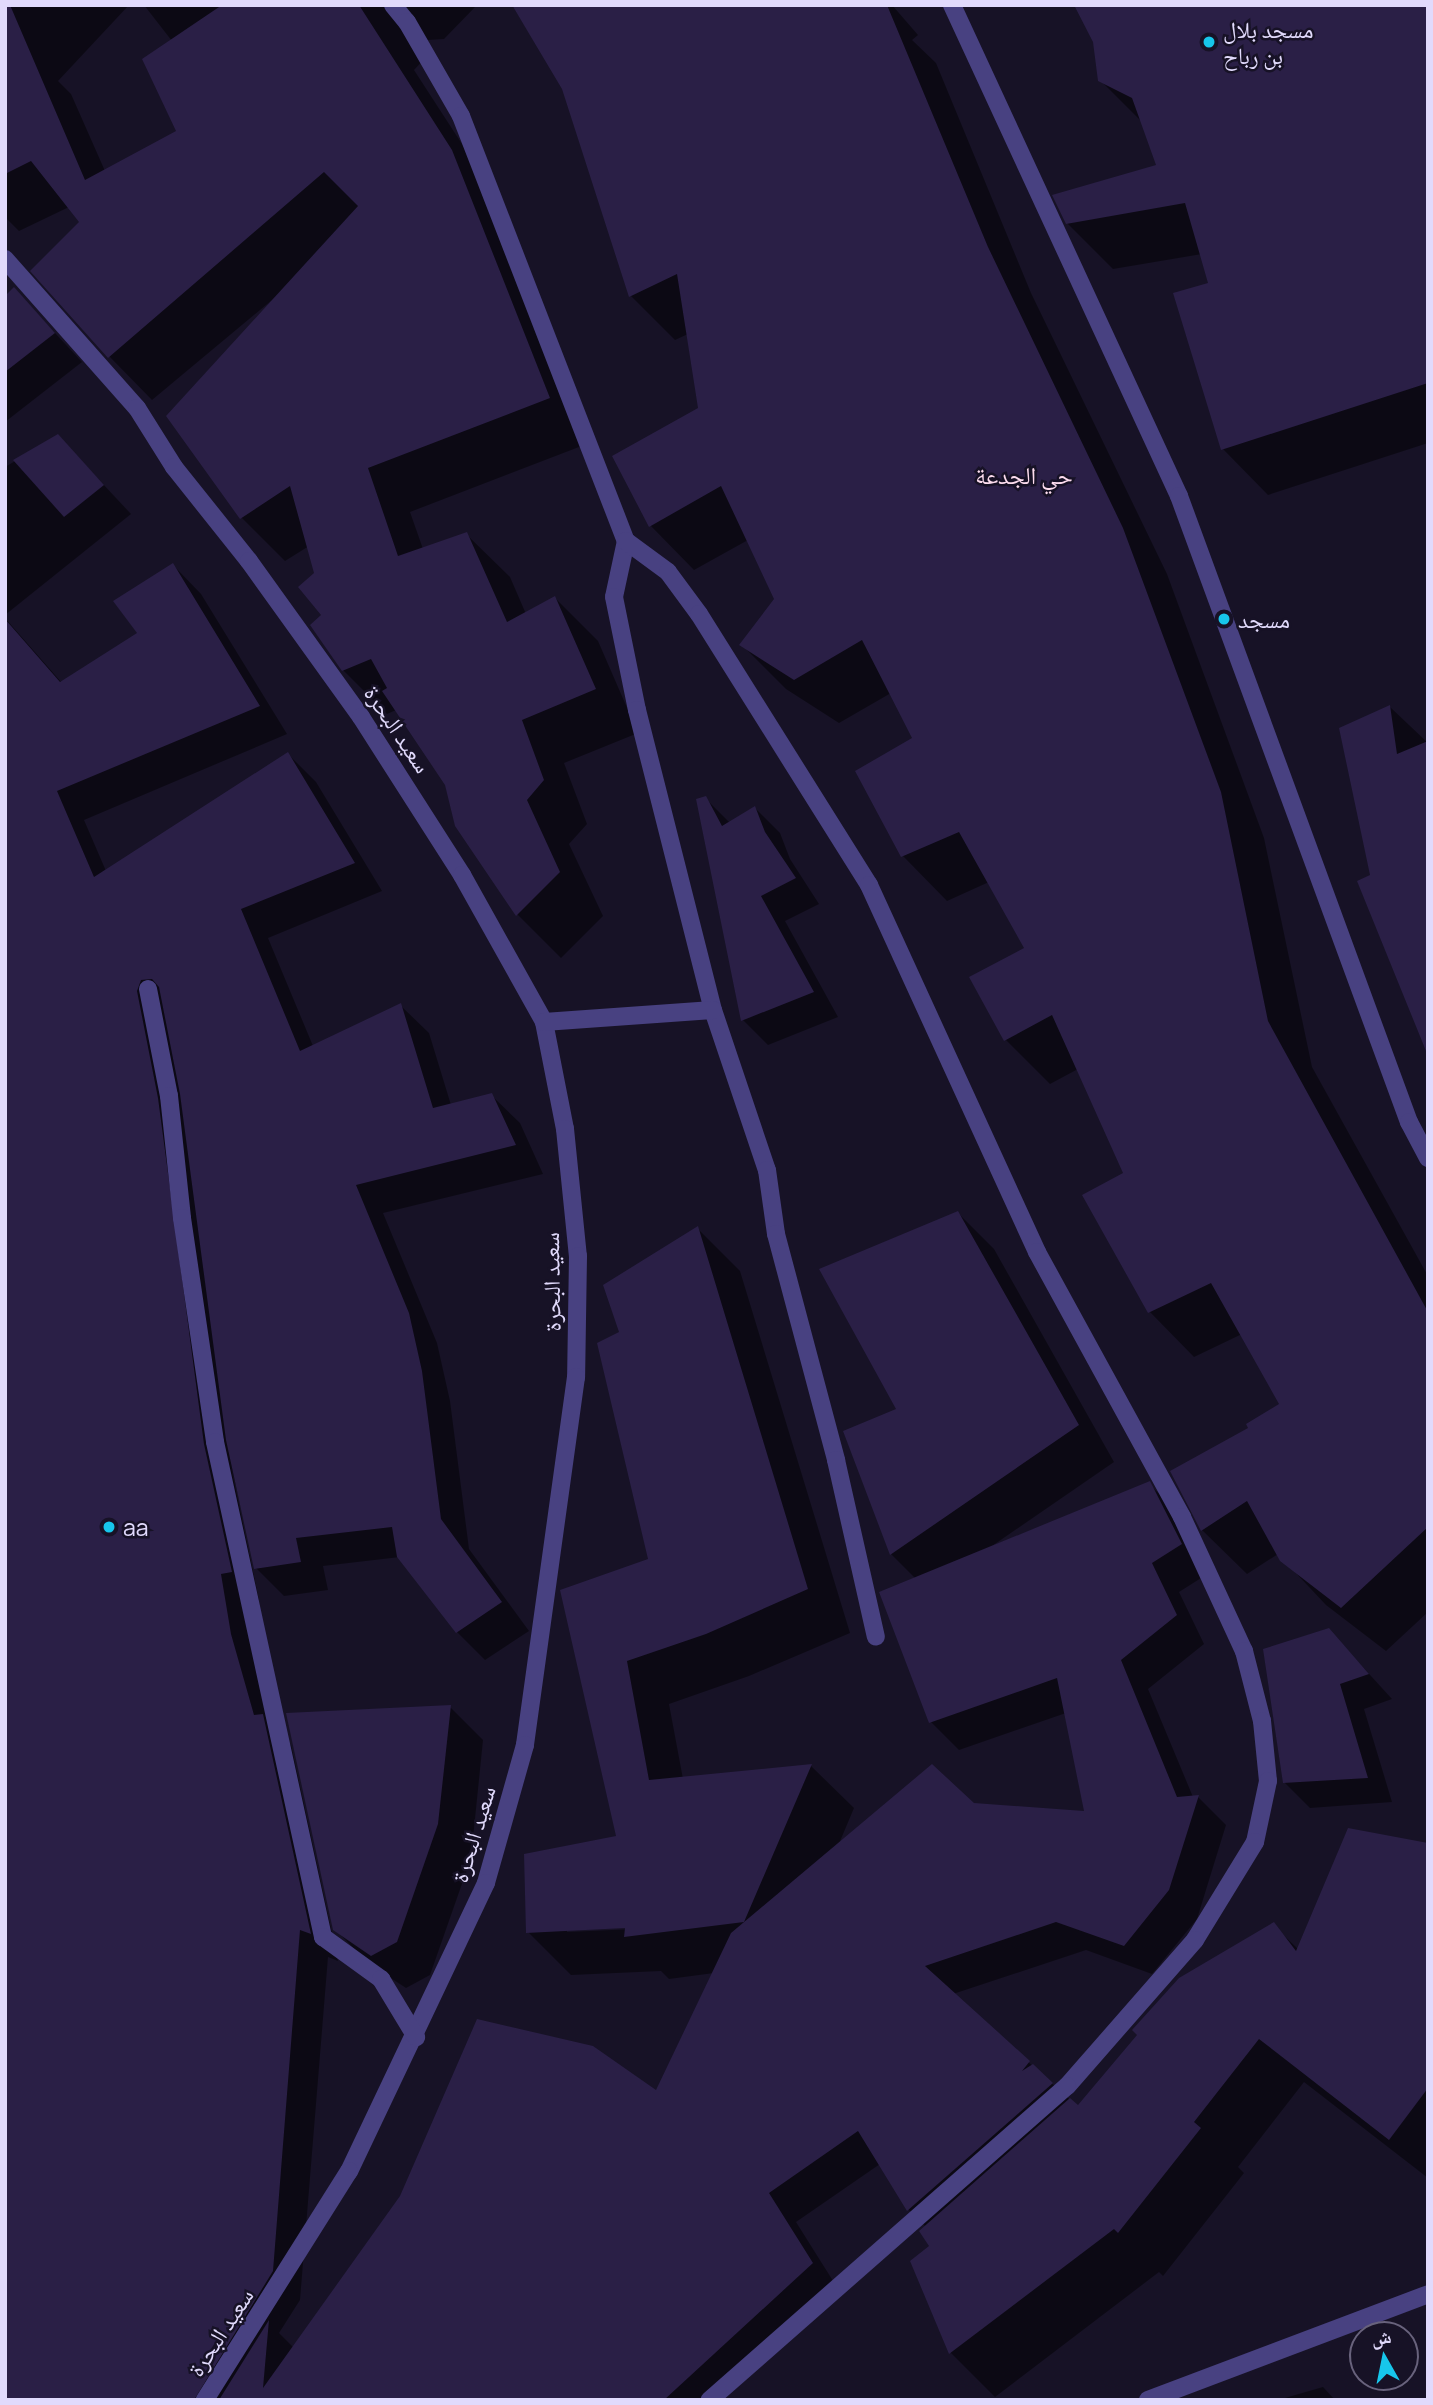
<!DOCTYPE html>
<html>
<head>
<meta charset="utf-8">
<style>
  body { margin:0 }
  #map { position:relative; width:1433px; height:2405px; overflow:hidden; background:#171226; font-family:Manrope,"Noto Naskh Arabic",sans-serif }
  div>[style] { position:absolute }
  [style*='--x'] { left:calc(var(--x)*1px); top:calc(var(--y)*1px); width:calc(var(--w)*1px); rotate:calc(var(--a)*1deg) }
  .shadow>* { inset:0; background:#0007 }
  .building>* { inset:0; background:#2a1f46 }
  .minor>* { height:18px; margin:-9px; padding:0 9px; transform-origin:9px; border-radius:9px; background:#484181 }
  .tertiary>* { height:18px; margin:-9px; padding:0 9px; transform-origin:9px; border-radius:9px; background:#484181 }
  .dots>* { width:19px; height:19px; translate:-50% -50%; box-sizing:border-box; border:4px solid #171226; border-radius:50% }
  span { translate:-50% -50%; white-space:nowrap; text-align:center; line-height:1.15; -webkit-text-stroke:5px #171226; paint-order:stroke }
  .poi-label { font-size:23px; color:#e1dafc }
  .left { translate:0 -50%; text-align:left }
  .street-label { font-size:23px; color:#e1dafc }
  .neighbourhood-label { font-size:24px; color:#fcdcee }
  .frame { position:absolute; inset:0; border:7px solid #e1dafc; pointer-events:none }
  .north { position:absolute; left:1349px; top:2321px; width:70px; height:70px; box-sizing:border-box; background:#171226; border:2px solid #68627c; border-radius:50%; rotate:351deg; font-size:19px; font-weight:700; line-height:28px; text-align:center; color:#e1dafc }
  .north::after { content:''; display:block; margin:auto; width:24px; height:32px; background:#17c6eb; clip-path:polygon(50% 0,100% 100%,50% 72%,0 100%) }
</style>
</head>
<body>
<div id="map">
  <div class="shadow">
    <div style="clip-path:polygon(5px 5px,129px 5px,58px 81px,71px 94px,105px 171px,179px 132px,172px 41px,144px 5px,477px 5px,444px 39px,428px 40px,427px 56px,414px 70px,495px 195px,592px 442px,410px 512px,423px 549px,466px 534px,510px 577px,526px 614px,555px 598px,598px 641px,638px 733px,564px 763px,587px 824px,569px 844px,603px 916px,561px 958px,517px 914px,446px 784px,396px 710px,387px 714px,343px 670px,324px 615px,309px 546px,285px 561px,241px 517px,284px 290px,152px 400px,109px 356px,81px 222px,69px 207px,19px 231px,5px 217px)"></div>
    <div style="clip-path:polygon(512px 5px,892px 5px,918px 35px,912px 40px,936px 63px,1031px 293px,1167px 574px,1264px 838px,1312px 1067px,1428px 1276px,1428px 1612px,1386px 1651px,1326px 1605px,1278px 1554px,1247px 1574px,1202px 1530px,1250px 1429px,1281px 1404px,1242px 1334px,1194px 1357px,1150px 1312px,1085px 1196px,1125px 1174px,1078px 1069px,1050px 1084px,1006px 1040px,1026px 949px,989px 882px,947px 901px,903px 856px,857px 771px,914px 739px,891px 693px,839px 723px,786px 689px,742px 645px,776px 599px,748px 540px,694px 570px,650px 525px,700px 409px,688px 334px,675px 340px,631px 296px,564px 89px)"></div>
    <div style="clip-path:polygon(1428px 5px,1428px 443px,1268px 495px,1223px 449px,1210px 284px,1202px 254px,1113px 269px,1067px 223px,1158px 166px,1142px 122px,1100px 80px)"></div>
    <div style="clip-path:polygon(14px 289px,82px 362px,5px 422px,5px 304px)"></div>
    <div style="clip-path:polygon(58px 436px,131px 514px,5px 615px,5px 467px)"></div>
    <div style="clip-path:polygon(evenodd,173px 565px,201px 594px,287px 734px,84px 820px,106px 871px,288px 754px,316px 782px,382px 891px,268px 938px,313px 1046px,400px 1005px,429px 1033px,451px 1105px,491px 1095px,520px 1123px,543px 1174px,383px 1213px,437px 1343px,450px 1401px,469px 1549px,529px 1631px,485px 1660px,457px 1632px,400px 1557px,323px 1566px,328px 1590px,284px 1596px,256px 1568px,230px 1462px,259px 1600px,249px 1602px,278px 1732px,291px 1745px,338px 1961px,328px 1957px,300px 2300px,279px 2333px,294px 2348px,657px 2092px,714px 1973px,669px 1979px,661px 1971px,571px 1975px,528px 1932px,618px 1838px,562px 1591px,650px 1560px,621px 1333px,697px 1228px,740px 1271px,850px 1633px,749px 1676px,669px 1704px,683px 1779px,811px 1766px,854px 1808px,838px 1846px,973px 1805px,1087px 1812px,1066px 1713px,959px 1750px,931px 1722px,916px 1579px,891px 1554px,845px 1432px,898px 1410px,958px 1213px,994px 1249px,1114px 1462px,992px 1546px,1149px 1484px,1178px 1512px,1209px 1573px,1179px 1592px,1204px 1644px,1148px 1689px,1193px 1797px,1198px 1797px,1226px 1825px,1197px 1919px,1152px 1974px,1086px 1950px,953px 1994px,1078px 2107px,1273px 1925px,1298px 1949px,1428px 1845px,1428px 2178px,1304px 2082px,1238px 2167px,1244px 2173px,1163px 2276px,1159px 2272px,995px 2397px,951px 2353px,912px 2261px,931px 2247px,926px 2227px,909px 2210px,880px 2164px,796px 2222px,840px 2292px,722px 2400px,5px 2400px,5px 618px,62px 683px,140px 633px,173px 565px,634px 1926px,634px 1929px,567px 1932px,567px 1929px,634px 1926px)"></div>
    <div style="clip-path:polygon(1390px 707px,1428px 743px,1428px 1050px,1359px 882px,1372px 876px)"></div>
    <div style="clip-path:polygon(705px 798px,730px 823px,755px 808px,780px 833px,790px 859px,819px 904px,785px 921px,838px 1017px,768px 1045px,743px 1020px)"></div>
    <div style="clip-path:polygon(1329px 1630px,1392px 1699px,1364px 1709px,1392px 1802px,1310px 1808px,1285px 1783px)"></div>
    <div style="clip-path:polygon(450px 1707px,483px 1740px,471px 1858px,430px 1975px,406px 1988px,368px 1963px,335px 1929px)"></div>
    <div style="clip-path:polygon(1323px 2387px,1335px 2400px,1278px 2400px)"></div>
  </div>
  <div class="building">
    <div style="clip-path:polygon(5px 5px,10px 5px,85px 180px,176px 131px,142px 59px,222px 5px,359px 5px,452px 150px,550px 398px,368px 468px,398px 556px,467px 532px,507px 622px,555px 596px,596px 689px,522px 720px,544px 780px,527px 800px,560px 872px,516px 916px,455px 826px,445px 785px,382px 691px,387px 688px,371px 659px,342px 671px,310px 625px,321px 615px,298px 587px,314px 573px,290px 486px,240px 519px,166px 416px,358px 206px,324px 172px,108px 358px,30px 271px,79px 222px,31px 161px,5px 174px)"></div>
    <div style="clip-path:polygon(512px 5px,887px 5px,988px 247px,1123px 528px,1221px 792px,1268px 1021px,1428px 1312px,1428px 1527px,1341px 1608px,1280px 1561px,1247px 1501px,1201px 1531px,1170px 1471px,1248px 1428px,1246px 1424px,1279px 1404px,1211px 1283px,1148px 1313px,1082px 1195px,1123px 1173px,1052px 1015px,1004px 1041px,969px 977px,1024px 948px,959px 832px,901px 857px,855px 771px,912px 738px,862px 640px,794px 680px,739px 645px,774px 599px,721px 486px,649px 527px,612px 456px,698px 408px,677px 274px,629px 297px,562px 89px)"></div>
    <div style="clip-path:polygon(1074px 5px,1428px 5px,1428px 383px,1221px 450px,1173px 293px,1208px 283px,1185px 203px,1066px 224px,1052px 195px,1156px 165px,1132px 98px,1098px 81px,1093px 42px)"></div>
    <div style="clip-path:polygon(14px 287px,55px 333px,5px 372px,5px 296px)"></div>
    <div style="clip-path:polygon(58px 434px,104px 485px,64px 517px,13px 460px)"></div>
    <div style="clip-path:polygon(173px 563px,260px 706px,57px 791px,94px 877px,288px 752px,355px 863px,241px 909px,300px 1051px,401px 1003px,433px 1108px,492px 1093px,516px 1145px,356px 1185px,409px 1313px,422px 1371px,441px 1519px,502px 1602px,456px 1633px,397px 1557px,392px 1527px,296px 1538px,301px 1562px,254px 1569px,226px 1440px,180px 1094px,159px 987px,152px 979px,141px 980px,137px 991px,158px 1098px,204px 1444px,232px 1572px,221px 1574px,231px 1634px,254px 1715px,263px 1714px,311px 1934px,300px 1930px,273px 2271px,194px 2400px,5px 2400px,5px 619px,60px 682px,137px 633px,113px 601px)"></div>
    <div style="clip-path:polygon(1390px 705px,1397px 754px,1428px 741px,1426px 1051px,1357px 881px,1370px 875px,1339px 728px)"></div>
    <div style="clip-path:polygon(706px 796px,722px 826px,755px 806px,765px 832px,796px 878px,761px 896px,814px 992px,741px 1021px,696px 799px)"></div>
    <div style="clip-path:polygon(958px 1211px,1079px 1425px,890px 1555px,843px 1431px,896px 1409px,819px 1269px)"></div>
    <div style="clip-path:polygon(698px 1226px,808px 1589px,706px 1634px,627px 1661px,649px 1780px,812px 1764px,744px 1922px,624px 1937px,625px 1928px,526px 1933px,524px 1854px,616px 1836px,560px 1590px,648px 1559px,597px 1343px,619px 1332px,603px 1285px)"></div>
    <div style="clip-path:polygon(1150px 1481px,1182px 1544px,1152px 1563px,1177px 1615px,1121px 1660px,1177px 1797px,1199px 1795px,1169px 1890px,1124px 1946px,1056px 1922px,925px 1966px,1030px 2061px,1022px 2071px,1033px 2064px,1053px 2083px,907px 2211px,858px 2131px,769px 2193px,813px 2263px,664px 2400px,219px 2400px,269px 2320px,263px 2388px,400px 2196px,477px 2019px,593px 2046px,656px 2090px,731px 1933px,932px 1764px,974px 1803px,1084px 1811px,1057px 1678px,929px 1723px,879px 1592px)"></div>
    <div style="clip-path:polygon(1329px 1628px,1369px 1674px,1340px 1684px,1368px 1778px,1283px 1783px,1263px 1649px)"></div>
    <div style="clip-path:polygon(451px 1705px,438px 1824px,397px 1942px,371px 1956px,333px 1930px,286px 1713px)"></div>
    <div style="clip-path:polygon(1348px 1828px,1428px 1843px,1428px 2088px,1389px 2140px,1259px 2039px,1194px 2122px,1201px 2128px,1118px 2233px,1114px 2229px,949px 2354px,910px 2261px,929px 2246px,919px 2231px,1070px 2098px,1078px 2105px,1137px 2035px,1132px 2030px,1179px 1978px,1274px 1922px,1296px 1951px)"></div>
  </div>
  <div class="minor">
    <div style="--x:393;--y:5;--w:22;--a:51"></div>
    <div style="--x:407;--y:22;--w:108;--a:60.1"></div>
    <div style="--x:461;--y:116;--w:456;--a:68.8"></div>
    <div style="--x:626;--y:541;--w:57;--a:102.1"></div>
    <div style="--x:614;--y:597;--w:115;--a:78.5"></div>
    <div style="--x:637;--y:710;--w:309;--a:75.8"></div>
    <div style="--x:713;--y:1010;--w:169;--a:71.4"></div>
    <div style="--x:767;--y:1170;--w:65;--a:82"></div>
    <div style="--x:776;--y:1234;--w:234;--a:75.1"></div>
    <div style="--x:836;--y:1460;--w:181;--a:77.3"></div>
    <div style="--x:952;--y:5;--w:541;--a:65.19"></div>
    <div style="--x:1179;--y:496;--w:667;--a:69.83"></div>
    <div style="--x:1409;--y:1122;--w:41;--a:62.2"></div>
    <div style="--x:5;--y:259;--w:199;--a:48.5"></div>
    <div style="--x:137;--y:408;--w:70;--a:57.9"></div>
    <div style="--x:174;--y:467;--w:120;--a:51.4"></div>
    <div style="--x:249;--y:561;--w:192;--a:54.3"></div>
    <div style="--x:361;--y:717;--w:188;--a:57.4"></div>
    <div style="--x:462;--y:875;--w:168;--a:60.8"></div>
    <div style="--x:544;--y:1022;--w:109;--a:78.9"></div>
    <div style="--x:565;--y:1129;--w:128;--a:84.2"></div>
    <div style="--x:578;--y:1256;--w:121;--a:90.9"></div>
    <div style="--x:576;--y:1377;--w:372;--a:97.9"></div>
    <div style="--x:525;--y:1745;--w:143;--a:105.8"></div>
    <div style="--x:486;--y:1883;--w:319;--a:115.4"></div>
    <div style="--x:349;--y:2171;--w:271;--a:122.2"></div>
    <div style="--x:626;--y:541;--w:52;--a:36.4"></div>
    <div style="--x:668;--y:572;--w:52;--a:53.6"></div>
    <div style="--x:699;--y:614;--w:320;--a:57.9"></div>
    <div style="--x:869;--y:885;--w:404;--a:65.4"></div>
    <div style="--x:1037;--y:1252;--w:302;--a:61.3"></div>
    <div style="--x:1182;--y:1517;--w:148;--a:65.2"></div>
    <div style="--x:1244;--y:1651;--w:72;--a:75.6"></div>
    <div style="--x:1262;--y:1721;--w:60;--a:84.3"></div>
    <div style="--x:1268;--y:1781;--w:62;--a:102"></div>
    <div style="--x:1255;--y:1842;--w:115;--a:121.5"></div>
    <div style="--x:1195;--y:1940;--w:194;--a:131.2"></div>
    <div style="--x:1067;--y:2086;--w:476;--a:138.7"></div>
    <div style="--x:148;--y:989;--w:109;--a:78.9"></div>
    <div style="--x:169;--y:1096;--w:123;--a:83.9"></div>
    <div style="--x:182;--y:1218;--w:226;--a:81.6"></div>
    <div style="--x:215;--y:1442;--w:507;--a:77.69"></div>
    <div style="--x:323;--y:1937;--w:72;--a:35.9"></div>
    <div style="--x:381;--y:1979;--w:68;--a:58.9"></div>
    <div style="--x:544;--y:1022;--w:169;--a:-4.1"></div>
  </div>
  <div class="tertiary">
    <div style="--x:1148;--y:2400;--w:299;--a:-20.7"></div>
  </div>
  <div class="dots">
    <div style="left:1209px;top:42px;background:#17c6eb"></div>
    <div style="left:1224px;top:619px;background:#17c6eb"></div>
    <div style="left:109px;top:1527px;background:#17c6eb"></div>
  </div>
  <div class="poi-label">
    <span class="left" style="left:1223px;top:42px">مسجد بلال<br>بن رباح</span>
    <span class="left" style="left:1238px;top:619px">مسجد</span>
    <span class="left" style="left:123px;top:1527px">aa</span>
  </div>
  <div class="street-label">
    <span style="left:398px;top:729px;rotate:56deg">سعيد البحرة</span>
    <span style="left:551px;top:1282px;rotate:-91deg">سعيد البحرة</span>
    <span style="left:473px;top:1834px;rotate:-73deg">سعيد البحرة</span>
    <span style="left:220px;top:2332px;rotate:-57deg">سعيد البحرة</span>
  </div>
  <div class="neighbourhood-label">
    <span style="left:1024px;top:475px">حي الجدعة</span>
  </div>
  <div class="frame"></div>
  <div class="north">ش</div>
</div>
</body>
</html>
